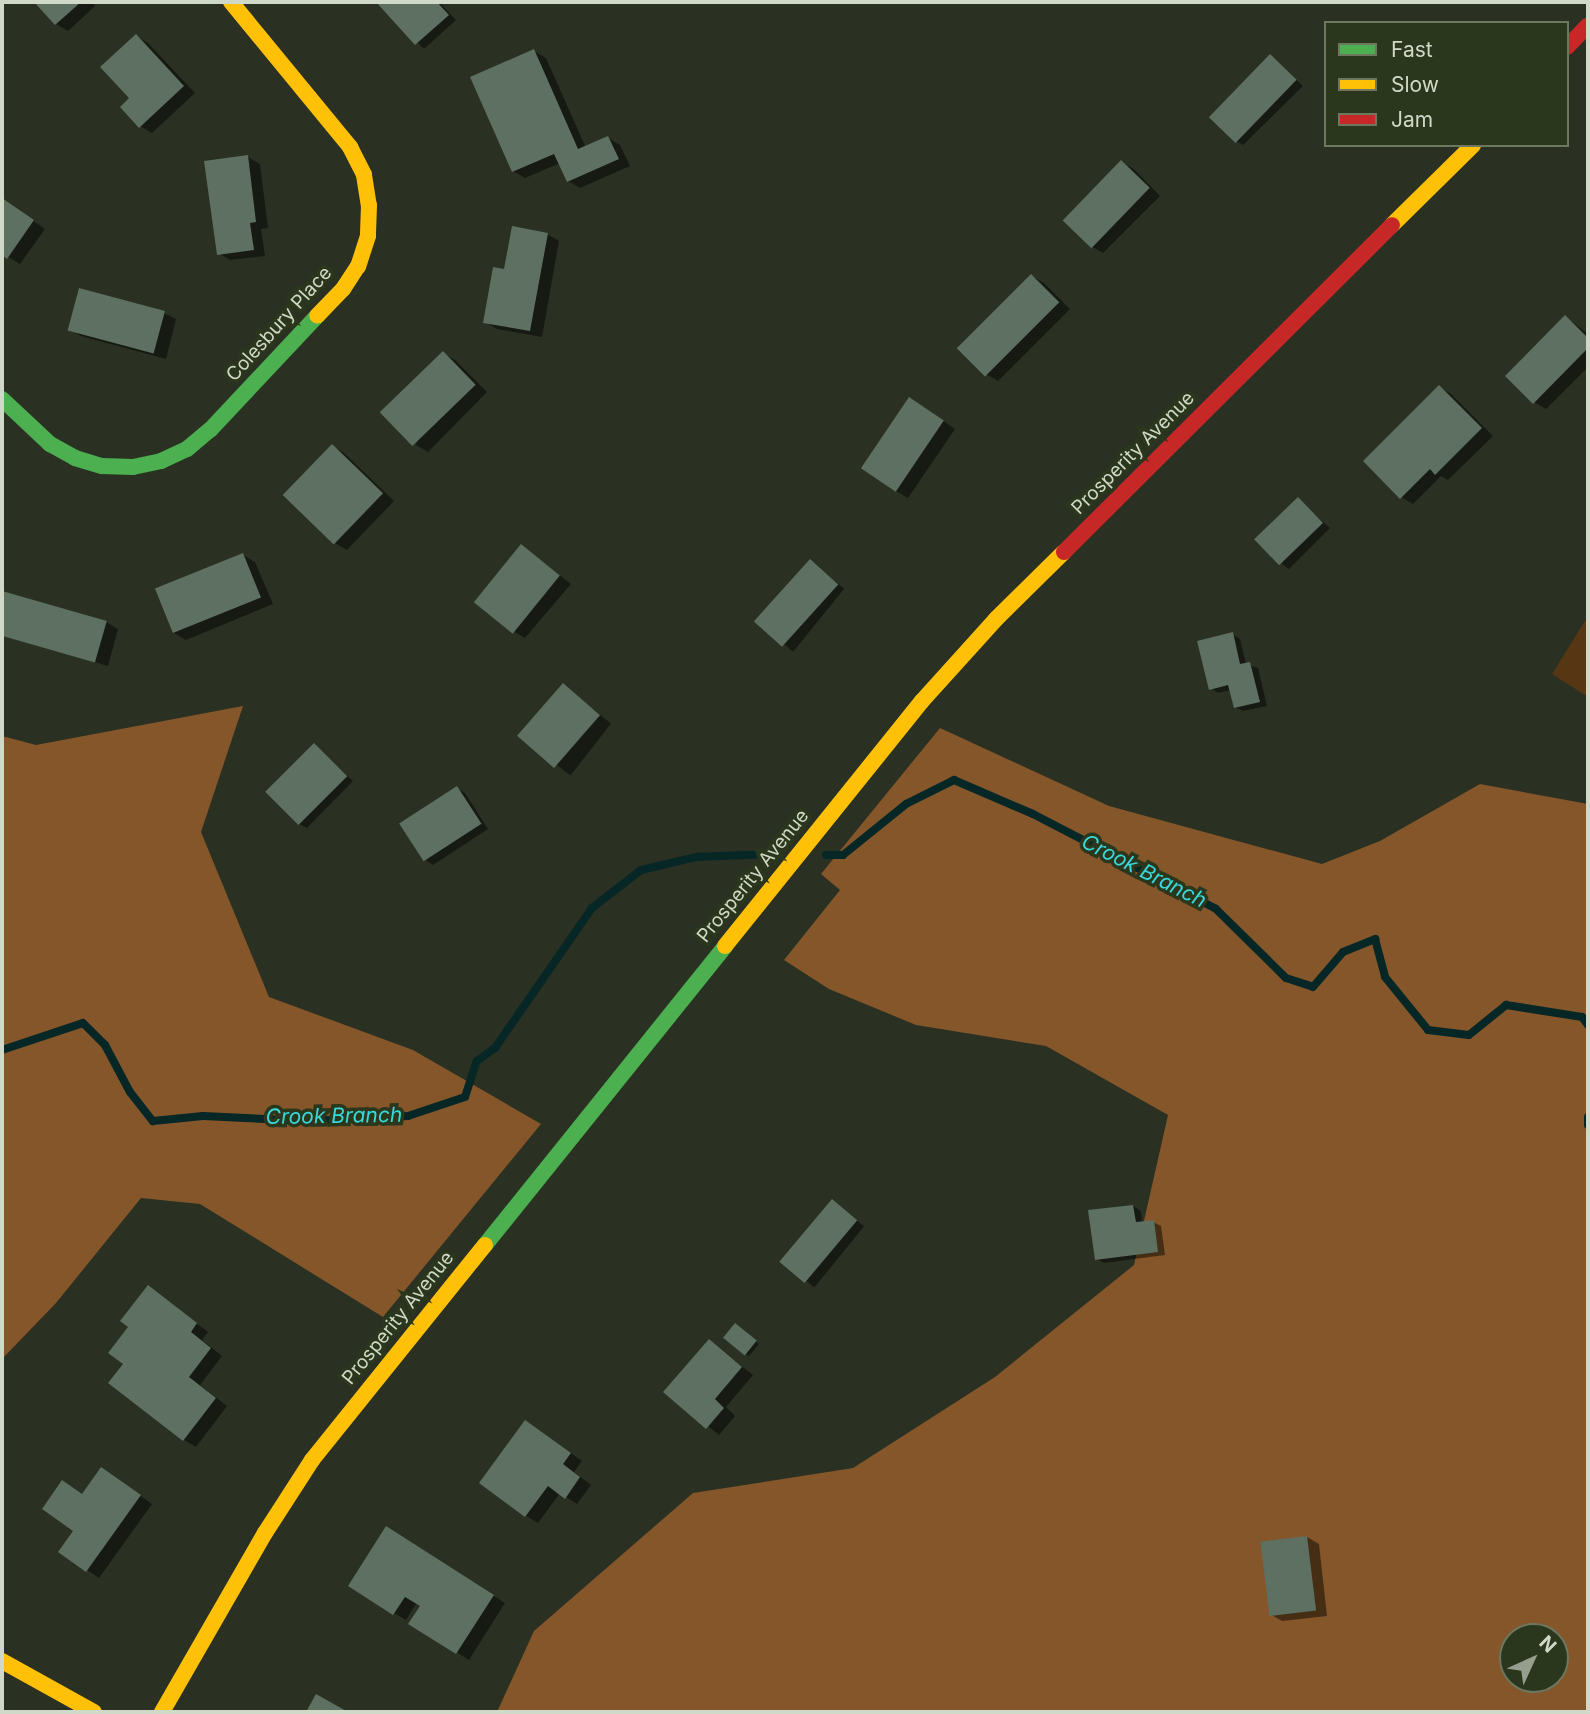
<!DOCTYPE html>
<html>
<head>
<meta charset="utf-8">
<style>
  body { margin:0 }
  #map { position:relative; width:1590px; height:1714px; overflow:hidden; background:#2a3122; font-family:Inter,sans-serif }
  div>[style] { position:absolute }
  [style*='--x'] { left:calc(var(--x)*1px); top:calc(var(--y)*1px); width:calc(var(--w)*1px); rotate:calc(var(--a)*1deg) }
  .green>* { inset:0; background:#563613 }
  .forest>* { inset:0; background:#845629 }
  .shadow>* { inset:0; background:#0007; transform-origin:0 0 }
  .stream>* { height:8px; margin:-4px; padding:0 4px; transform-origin:4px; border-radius:4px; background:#072726 }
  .building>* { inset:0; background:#5d7062; transform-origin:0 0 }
  .fast>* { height:16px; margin:-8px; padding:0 8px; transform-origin:8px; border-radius:8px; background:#4caf50 }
  .slow>* { height:16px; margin:-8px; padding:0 8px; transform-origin:8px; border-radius:8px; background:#ffc107 }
  .jam>* { height:16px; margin:-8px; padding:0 8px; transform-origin:8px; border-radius:8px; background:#c62828 }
  span { translate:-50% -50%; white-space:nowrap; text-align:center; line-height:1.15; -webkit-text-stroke:7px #2b371c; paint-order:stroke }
  .street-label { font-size:19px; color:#d0d8c7 }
  .water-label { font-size:21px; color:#38d8db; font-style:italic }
  .frame { position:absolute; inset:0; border:4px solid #d0d8c7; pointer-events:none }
  .legend { position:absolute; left:1324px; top:21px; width:245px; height:126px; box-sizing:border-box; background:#2b371c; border:2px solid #6d7760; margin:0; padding:9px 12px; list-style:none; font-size:21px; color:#d0d8c7 }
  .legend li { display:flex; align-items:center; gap:14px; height:35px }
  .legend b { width:35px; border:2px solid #6d7760 }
  .north { position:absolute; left:1499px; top:1623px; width:70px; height:70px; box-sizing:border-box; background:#2b371c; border:2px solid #6d7760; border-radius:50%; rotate:45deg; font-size:19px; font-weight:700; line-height:28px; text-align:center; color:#d0d8c7 }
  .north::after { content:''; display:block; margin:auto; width:24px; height:32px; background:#969e8d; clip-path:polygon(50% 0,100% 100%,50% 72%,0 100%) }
</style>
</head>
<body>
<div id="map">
  <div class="green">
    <div style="clip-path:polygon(1588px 616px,1588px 697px,1552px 674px)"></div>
  </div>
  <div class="forest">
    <div style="clip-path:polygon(243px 706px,201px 832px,269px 997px,413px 1050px,541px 1124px,383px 1317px,200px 1204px,141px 1198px,56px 1303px,2px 1359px,2px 736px,36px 745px)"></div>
    <div style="clip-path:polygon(evenodd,940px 728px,1109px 806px,1322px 864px,1380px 841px,1480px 784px,1588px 804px,1588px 1712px,497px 1712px,534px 1631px,693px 1493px,853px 1468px,995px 1377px,1134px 1265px,1168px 1115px,1046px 1046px,916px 1025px,829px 989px,784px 960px,840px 890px,821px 874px,940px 728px,1513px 1637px,1555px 1637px,1555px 1679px,1513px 1679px,1513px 1637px)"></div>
  </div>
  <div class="shadow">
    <div style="clip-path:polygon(36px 2px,92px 2px,95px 6px,68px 31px,56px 24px)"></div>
    <div style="clip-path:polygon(378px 2px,439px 2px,456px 20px,424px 49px)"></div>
    <div style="clip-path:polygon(136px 36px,148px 43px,195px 93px,152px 133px,140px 126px,132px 99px)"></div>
    <div style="clip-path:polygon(534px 51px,546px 58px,586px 148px,608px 138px,620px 145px,630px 166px,580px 188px,568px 181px,560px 163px,525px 178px,513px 171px)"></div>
    <div style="clip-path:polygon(1270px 56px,1303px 86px,1243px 145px,1236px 141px)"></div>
    <div style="clip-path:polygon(248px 157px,260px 164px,268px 228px,261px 229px,265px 256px,230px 260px,218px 253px)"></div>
    <div style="clip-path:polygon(1121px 162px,1134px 169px,1160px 196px,1103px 253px,1091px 246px)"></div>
    <div style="clip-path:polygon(2px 199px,45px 229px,20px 264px,2px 253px)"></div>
    <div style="clip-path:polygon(547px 234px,559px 241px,542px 337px,497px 329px,485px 322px)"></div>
    <div style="clip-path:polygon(1032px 276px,1044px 283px,1070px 309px,998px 381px,986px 374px)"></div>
    <div style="clip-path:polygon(164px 313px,176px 319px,166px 359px,81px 336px,69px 329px)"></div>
    <div style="clip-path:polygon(1566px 317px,1588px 334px,1588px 367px,1546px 409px,1534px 402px)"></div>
    <div style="clip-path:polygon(443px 353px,455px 360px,487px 392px,428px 452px,416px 445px)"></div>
    <div style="clip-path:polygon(1439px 387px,1451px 394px,1493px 436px,1448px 480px,1441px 476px,1413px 504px,1401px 497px)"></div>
    <div style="clip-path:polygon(922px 406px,955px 429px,908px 498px,896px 491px)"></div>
    <div style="clip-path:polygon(332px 446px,344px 453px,394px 501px,347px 550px,335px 543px,285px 495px)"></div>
    <div style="clip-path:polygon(1298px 500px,1330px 528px,1289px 569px,1282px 564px)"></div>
    <div style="clip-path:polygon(522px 546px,571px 584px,525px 638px,513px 631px)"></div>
    <div style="clip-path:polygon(243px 555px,255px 562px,273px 604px,186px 640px,174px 633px)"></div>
    <div style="left:810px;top:561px;width:44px;height:81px;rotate:39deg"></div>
    <div style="clip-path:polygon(4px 593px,106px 622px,118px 629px,108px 666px,2px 635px)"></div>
    <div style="clip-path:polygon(1232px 634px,1240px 639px,1246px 664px,1258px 668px,1267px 706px,1243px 711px,1235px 707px,1231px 690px,1218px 693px,1211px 688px)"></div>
    <div style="left:563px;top:686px;width:61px;height:66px;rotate:38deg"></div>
    <div style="clip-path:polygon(314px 746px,353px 781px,307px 828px,299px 824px)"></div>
    <div style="clip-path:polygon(457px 788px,465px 793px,488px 829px,433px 865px,426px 860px)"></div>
    <div style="left:833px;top:1201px;width:40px;height:79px;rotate:39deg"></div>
    <div style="clip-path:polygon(1133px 1206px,1141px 1211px,1142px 1223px,1153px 1222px,1161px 1226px,1165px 1255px,1104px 1263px,1097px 1259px)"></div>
    <div style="clip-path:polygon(149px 1288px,208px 1332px,202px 1340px,222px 1356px,200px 1385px,227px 1406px,196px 1447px,184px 1440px,125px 1364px,131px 1327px)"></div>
    <div style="clip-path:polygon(738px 1327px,759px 1344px,749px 1356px,746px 1355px)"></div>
    <div style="clip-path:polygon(709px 1341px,753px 1375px,726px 1407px,735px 1416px,719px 1435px,666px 1392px)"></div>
    <div style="clip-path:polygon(537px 1429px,582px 1461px,574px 1472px,591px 1485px,577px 1504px,560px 1493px,538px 1523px,526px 1516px)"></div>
    <div style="clip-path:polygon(113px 1476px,152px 1504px,99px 1578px,60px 1552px,75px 1530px,83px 1495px)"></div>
    <div style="clip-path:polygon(399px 1535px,505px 1603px,469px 1660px,411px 1624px,422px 1605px,417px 1602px,406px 1620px,394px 1613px)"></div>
    <div style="clip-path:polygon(1307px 1537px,1319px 1544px,1327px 1616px,1282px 1621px,1270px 1614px)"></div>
  </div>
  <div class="stream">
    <div style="--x:826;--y:855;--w:17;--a:0"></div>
    <div style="--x:843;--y:855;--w:81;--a:-39"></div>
    <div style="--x:906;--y:804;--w:54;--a:-26.6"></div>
    <div style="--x:954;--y:780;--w:86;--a:23.3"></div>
    <div style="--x:1033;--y:814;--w:206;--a:27.4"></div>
    <div style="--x:1216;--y:909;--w:98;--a:44.6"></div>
    <div style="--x:1286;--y:978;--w:28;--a:18"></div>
    <div style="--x:1313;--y:987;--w:46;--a:-49.4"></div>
    <div style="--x:1343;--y:952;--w:35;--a:-22"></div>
    <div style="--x:1375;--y:939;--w:39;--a:75"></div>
    <div style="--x:1385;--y:977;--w:68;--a:50.9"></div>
    <div style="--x:1428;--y:1030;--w:41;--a:7"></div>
    <div style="--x:1469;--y:1035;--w:48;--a:-39"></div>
    <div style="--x:1506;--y:1005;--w:77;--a:9"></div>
    <div style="--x:1582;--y:1017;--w:10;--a:53"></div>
    <div style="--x:2;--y:1050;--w:85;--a:-18.4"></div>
    <div style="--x:83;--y:1023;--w:31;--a:45"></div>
    <div style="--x:105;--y:1045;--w:53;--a:62"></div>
    <div style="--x:130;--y:1092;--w:37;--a:52"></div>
    <div style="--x:153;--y:1121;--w:50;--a:-5.7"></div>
    <div style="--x:203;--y:1116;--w:107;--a:2.7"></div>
    <div style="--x:310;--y:1121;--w:98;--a:-2.9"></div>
    <div style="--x:408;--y:1116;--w:60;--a:-18.4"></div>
    <div style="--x:465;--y:1097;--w:38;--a:-72"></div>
    <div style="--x:477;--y:1061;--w:22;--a:-36"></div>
    <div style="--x:495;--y:1048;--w:170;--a:-55.3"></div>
    <div style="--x:592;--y:908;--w:62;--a:-37.8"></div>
    <div style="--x:641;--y:870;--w:57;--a:-13.3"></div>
    <div style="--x:696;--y:857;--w:73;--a:-2.4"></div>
    <div style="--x:1588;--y:1117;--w:8;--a:90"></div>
  </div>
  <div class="building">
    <div style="clip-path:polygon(34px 2px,81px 2px,55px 25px)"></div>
    <div style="clip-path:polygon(376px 2px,437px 2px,449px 15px,415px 45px)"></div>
    <div style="clip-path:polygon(136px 34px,184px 86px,139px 128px,120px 107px,129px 98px,100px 67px)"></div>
    <div style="clip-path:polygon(534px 49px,578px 149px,608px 136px,619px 159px,567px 182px,554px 154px,512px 172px,470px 77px)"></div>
    <div style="left:1270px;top:54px;width:37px;height:88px;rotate:44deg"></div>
    <div style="clip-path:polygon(248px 155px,256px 222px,250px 223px,254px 250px,217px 255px,204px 161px)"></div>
    <div style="left:1121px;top:160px;width:40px;height:84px;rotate:44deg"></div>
    <div style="clip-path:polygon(2px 198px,34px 220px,7px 259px,2px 255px)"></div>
    <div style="clip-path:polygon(512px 226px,548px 233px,530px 331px,483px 323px,493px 267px,504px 269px)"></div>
    <div style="left:1031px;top:274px;width:40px;height:105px;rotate:45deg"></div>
    <div style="left:79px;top:288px;width:89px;height:44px;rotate:15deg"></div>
    <div style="clip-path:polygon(1565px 315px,1588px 338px,1588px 348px,1533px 404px,1505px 376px)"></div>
    <div style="left:443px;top:351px;width:47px;height:88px;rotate:46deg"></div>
    <div style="clip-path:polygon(1439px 385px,1482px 428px,1435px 475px,1430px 469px,1400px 499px,1363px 461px)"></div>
    <div style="left:909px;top:397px;width:42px;height:86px;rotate:34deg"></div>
    <div style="left:332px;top:444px;width:71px;height:71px;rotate:44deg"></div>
    <div style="left:1298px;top:497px;width:36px;height:61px;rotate:46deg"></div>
    <div style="left:521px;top:544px;width:50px;height:75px;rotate:39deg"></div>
    <div style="left:243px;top:553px;width:48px;height:95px;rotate:68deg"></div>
    <div style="left:810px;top:559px;width:38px;height:84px;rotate:42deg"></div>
    <div style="left:2px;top:591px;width:109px;height:43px;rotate:16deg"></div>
    <div style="clip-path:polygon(1233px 632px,1240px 664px,1250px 662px,1260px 702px,1234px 708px,1228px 685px,1209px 690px,1197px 641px)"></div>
    <div style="left:563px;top:683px;width:49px;height:70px;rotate:41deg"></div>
    <div style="left:314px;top:743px;width:47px;height:69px;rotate:45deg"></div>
    <div style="left:457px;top:786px;width:45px;height:69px;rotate:57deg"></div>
    <div style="left:832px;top:1199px;width:33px;height:82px;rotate:40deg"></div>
    <div style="clip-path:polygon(1133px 1205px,1136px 1222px,1154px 1220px,1158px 1252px,1095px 1260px,1088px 1210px)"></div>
    <div style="clip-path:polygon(148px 1285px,197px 1323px,191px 1332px,211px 1348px,189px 1377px,216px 1398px,183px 1441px,108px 1383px,123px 1364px,108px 1353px,128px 1327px,120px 1321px)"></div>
    <div style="left:735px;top:1323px;width:28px;height:19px;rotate:39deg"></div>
    <div style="clip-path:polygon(709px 1339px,742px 1367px,715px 1399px,724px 1408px,706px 1429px,663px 1392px)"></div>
    <div style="clip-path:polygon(525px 1420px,571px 1453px,563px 1464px,580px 1477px,565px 1499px,548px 1486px,525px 1517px,479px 1483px)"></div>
    <div style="clip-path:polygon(101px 1467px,141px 1495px,86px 1572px,58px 1552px,73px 1531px,42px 1509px,62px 1480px,82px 1494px)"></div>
    <div style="clip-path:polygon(386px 1526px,494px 1595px,456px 1654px,408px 1624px,420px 1606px,405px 1597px,393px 1615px,348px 1586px)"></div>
    <div style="left:1307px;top:1536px;width:75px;height:47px;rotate:83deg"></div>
    <div style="clip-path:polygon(316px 1694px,348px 1712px,306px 1712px)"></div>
  </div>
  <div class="fast">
    <div style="--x:2;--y:399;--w:66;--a:43.2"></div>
    <div style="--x:50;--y:444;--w:29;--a:29"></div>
    <div style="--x:75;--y:458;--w:28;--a:17"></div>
    <div style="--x:102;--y:466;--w:31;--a:2"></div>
    <div style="--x:133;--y:467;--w:29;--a:-12"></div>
    <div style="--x:161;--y:461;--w:29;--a:-25"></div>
    <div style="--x:187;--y:449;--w:30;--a:-40"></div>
    <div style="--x:210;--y:430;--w:156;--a:-46.8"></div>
    <div style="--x:485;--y:1245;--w:383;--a:-51.2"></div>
  </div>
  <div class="slow">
    <div style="--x:231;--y:2;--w:188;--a:50.6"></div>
    <div style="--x:350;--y:147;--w:31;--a:63"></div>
    <div style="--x:364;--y:175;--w:30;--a:81"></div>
    <div style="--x:369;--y:205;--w:31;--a:92"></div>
    <div style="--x:368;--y:236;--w:32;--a:108"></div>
    <div style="--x:358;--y:266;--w:27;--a:123"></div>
    <div style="--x:343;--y:289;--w:37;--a:134"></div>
    <div style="--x:1392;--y:225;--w:114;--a:-44.6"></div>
    <div style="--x:725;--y:946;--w:314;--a:-51.2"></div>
    <div style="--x:922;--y:701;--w:110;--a:-47.9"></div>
    <div style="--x:996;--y:619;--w:95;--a:-44.6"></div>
    <div style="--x:2;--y:1661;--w:105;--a:29"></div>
    <div style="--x:162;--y:1712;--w:207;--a:-60.1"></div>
    <div style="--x:265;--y:1533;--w:87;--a:-57.2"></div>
    <div style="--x:312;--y:1460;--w:276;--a:-51.2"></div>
  </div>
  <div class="jam">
    <div style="--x:1567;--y:47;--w:30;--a:-46"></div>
    <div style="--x:1064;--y:552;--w:463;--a:-44.9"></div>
  </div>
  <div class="street-label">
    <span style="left:279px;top:324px;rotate:-48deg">Colesbury Place</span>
    <span style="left:1133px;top:453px;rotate:-45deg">Prosperity Avenue</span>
    <span style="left:753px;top:876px;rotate:-51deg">Prosperity Avenue</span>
    <span style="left:398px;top:1318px;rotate:-51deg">Prosperity Avenue</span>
  </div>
  <div class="water-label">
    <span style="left:1144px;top:871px;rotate:27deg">Crook Branch</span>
    <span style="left:334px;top:1116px;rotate:-1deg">Crook Branch</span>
  </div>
  <div class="frame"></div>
  <ul class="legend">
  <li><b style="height:9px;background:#4caf50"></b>Fast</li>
  <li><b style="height:9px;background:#ffc107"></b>Slow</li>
  <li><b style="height:9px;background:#c62828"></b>Jam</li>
  </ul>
  <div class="north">N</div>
</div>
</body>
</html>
